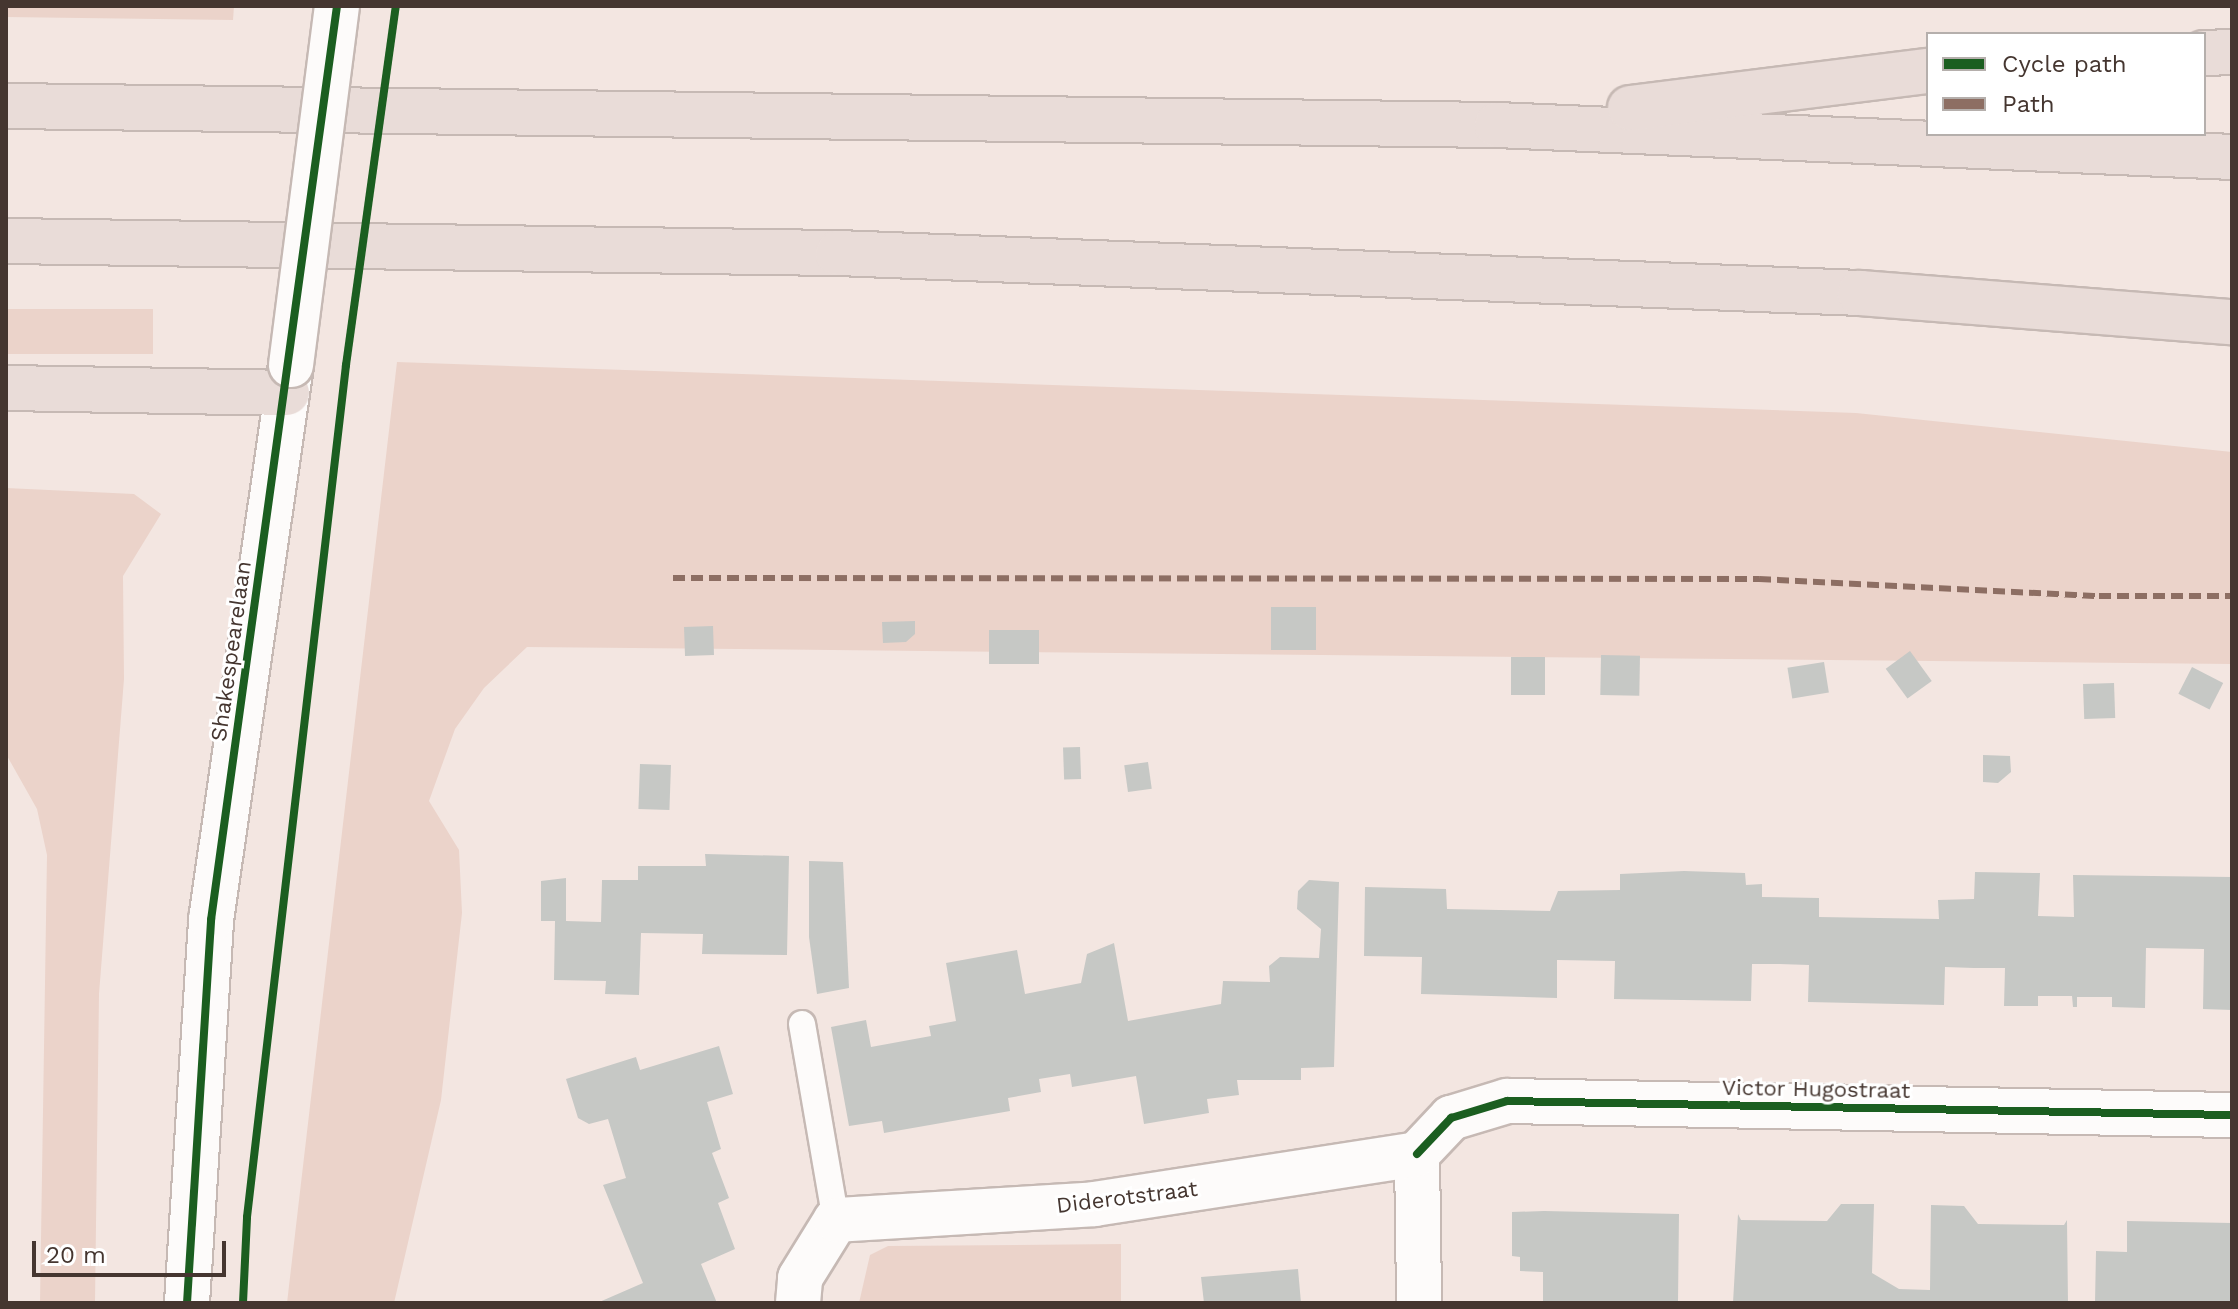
<!DOCTYPE html>
<html>
<head>
<meta charset="utf-8">
<style>
  body { margin:0 }
  #map { position:relative; width:2238px; height:1309px; overflow:hidden; background:#f3e6e1; font-family:"Work Sans",sans-serif }
  div>[style] { position:absolute }
  [style*='--x'] { left:calc(var(--x)*1px); top:calc(var(--y)*1px); width:calc(var(--w)*1px); rotate:calc(var(--a)*1deg) }
  .green>* { inset:0; background:#ebd3ca; transform-origin:0 0 }
  .building>* { inset:0; background:#c6c8c5; transform-origin:0 0 }
  .roads { filter:drop-shadow(2px 0 #c6b9b4) drop-shadow(-2px 0 #c6b9b4) drop-shadow(0 2px #c6b9b4) drop-shadow(0 -2px #c6b9b4) }
  .service>* { height:26px; margin:-13px; padding:0 13px; transform-origin:13px; border-radius:13px; background:#fdfbfa }
  .minor>* { height:44px; margin:-22px; padding:0 22px; transform-origin:22px; border-radius:22px; background:#fdfbfa }
  .tertiary>* { height:44px; margin:-22px; padding:0 22px; transform-origin:22px; border-radius:22px; background:#fdfbfa }
  .motorway>* { height:44px; margin:-22px; padding:0 22px; transform-origin:22px; border-radius:22px; background:#e9dcd8 }
  .bridges { filter:drop-shadow(2px 0 #c6b9b4) drop-shadow(-2px 0 #c6b9b4) drop-shadow(0 2px #c6b9b4) drop-shadow(0 -2px #c6b9b4) }
  .tertiary-bridge>* { height:44px; margin:-22px; padding:0 22px; transform-origin:22px; border-radius:22px; background:#fdfbfa }
  .quiet>* { height:6px; margin-top:-3px; transform-origin:0; background:repeating-linear-gradient(90deg,#8d6e63 0 12px,transparent 0 18px) }
  .cycleway>* { height:8px; margin:-4px; padding:0 4px; transform-origin:4px; border-radius:4px; background:#1b5e20 }
  span { translate:-50% -50%; white-space:nowrap; text-align:center; line-height:1.15; -webkit-text-stroke:6px #fff; paint-order:stroke }
  .street-label { font-size:22px; color:#453630 }
  .frame { position:absolute; inset:0; border:8px solid #453630; pointer-events:none }
  .legend { position:absolute; left:1926px; top:32px; width:280px; height:104px; box-sizing:border-box; background:#fff; border:2px solid #b5afac; margin:0; padding:10px 14px; list-style:none; font-size:24px; color:#453630 }
  .legend li { display:flex; align-items:center; gap:16px; height:40px }
  .legend b { width:40px; border:2px solid #b5afac }
  .scale { position:absolute; left:32px; top:1241px; width:194px; height:36px; box-sizing:border-box; border:4px solid #453630; border-top:0; padding-left:10px; font-size:24px; line-height:28px; white-space:nowrap; color:#453630; -webkit-text-stroke:6px #fff; paint-order:stroke }
</style>
</head>
<body>
<div id="map">
  <div class="green">
    <div style="clip-path:polygon(6px 6px,234px 6px,233px 20px,6px 17px)"></div>
    <div style="left:6px;top:309px;width:147px;height:45px"></div>
    <div style="clip-path:polygon(397px 362px,1856px 413px,2232px 452px,2232px 664px,527px 647px,484px 688px,455px 729px,429px 801px,459px 850px,462px 913px,441px 1100px,394px 1303px,287px 1303px)"></div>
    <div style="clip-path:polygon(6px 488px,134px 494px,161px 514px,123px 576px,124px 679px,99px 994px,95px 1303px,40px 1303px,47px 855px,37px 809px,6px 754px)"></div>
    <div style="clip-path:polygon(1121px 1244px,1121px 1303px,859px 1303px,870px 1255px,888px 1246px)"></div>
  </div>
  <div class="building">
    <div style="left:1271px;top:607px;width:45px;height:43px"></div>
    <div style="clip-path:polygon(915px 621px,915px 634px,906px 642px,883px 643px,882px 622px)"></div>
    <div style="left:713px;top:626px;width:29px;height:29px;rotate:88deg"></div>
    <div style="left:989px;top:630px;width:50px;height:34px"></div>
    <div style="left:1910px;top:651px;width:37px;height:30px;rotate:54deg"></div>
    <div style="left:1601px;top:655px;width:39px;height:40px;rotate:1deg"></div>
    <div style="left:1511px;top:657px;width:34px;height:38px"></div>
    <div style="left:1824px;top:662px;width:31px;height:37px;rotate:81deg"></div>
    <div style="left:2192px;top:667px;width:35px;height:30px;rotate:27deg"></div>
    <div style="left:2114px;top:683px;width:35px;height:31px;rotate:88deg"></div>
    <div style="left:1080px;top:747px;width:32px;height:17px;rotate:88deg"></div>
    <div style="clip-path:polygon(1983px 755px,2010px 756px,2011px 772px,1998px 783px,1983px 782px)"></div>
    <div style="left:1148px;top:762px;width:27px;height:24px;rotate:82deg"></div>
    <div style="left:640px;top:764px;width:31px;height:45px;rotate:2deg"></div>
    <div style="clip-path:polygon(705px 854px,789px 856px,787px 955px,702px 954px,703px 934px,641px 933px,639px 995px,605px 994px,606px 981px,554px 980px,555px 921px,541px 921px,541px 881px,566px 878px,566px 921px,601px 922px,602px 880px,638px 880px,638px 866px,706px 866px)"></div>
    <div style="clip-path:polygon(809px 861px,843px 862px,849px 988px,817px 994px,809px 937px)"></div>
    <div style="clip-path:polygon(1684px 871px,1745px 873px,1746px 885px,1762px 884px,1762px 897px,1819px 898px,1819px 917px,1939px 919px,1938px 900px,1974px 899px,1975px 872px,2040px 873px,2038px 916px,2074px 917px,2073px 875px,2232px 877px,2232px 1010px,2203px 1009px,2204px 949px,2146px 948px,2145px 1008px,2112px 1007px,2112px 997px,2077px 997px,2077px 1007px,2073px 1007px,2072px 996px,2038px 996px,2038px 1006px,2004px 1006px,2005px 968px,1974px 968px,1945px 967px,1944px 1005px,1808px 1002px,1809px 965px,1779px 964px,1752px 964px,1751px 1001px,1614px 999px,1615px 961px,1557px 960px,1557px 998px,1421px 994px,1422px 957px,1364px 956px,1365px 887px,1446px 889px,1447px 909px,1550px 911px,1558px 891px,1620px 890px,1620px 874px)"></div>
    <div style="clip-path:polygon(1309px 880px,1339px 882px,1334px 1067px,1301px 1068px,1301px 1080px,1237px 1080px,1239px 1095px,1207px 1099px,1209px 1113px,1144px 1124px,1136px 1076px,1072px 1087px,1070px 1074px,1039px 1079px,1041px 1092px,1008px 1098px,1010px 1111px,884px 1133px,882px 1121px,849px 1126px,831px 1027px,866px 1020px,871px 1047px,931px 1036px,929px 1026px,956px 1021px,946px 963px,1017px 950px,1025px 994px,1081px 983px,1087px 954px,1114px 943px,1128px 1021px,1221px 1004px,1223px 981px,1270px 982px,1269px 966px,1280px 957px,1319px 958px,1321px 929px,1297px 909px,1298px 891px)"></div>
    <div style="clip-path:polygon(719px 1046px,733px 1094px,707px 1102px,721px 1149px,712px 1153px,729px 1198px,718px 1203px,735px 1249px,701px 1264px,717px 1303px,597px 1303px,643px 1283px,603px 1185px,626px 1178px,608px 1119px,589px 1124px,578px 1118px,566px 1079px,636px 1057px,640px 1070px)"></div>
    <div style="clip-path:polygon(1841px 1204px,1874px 1204px,1872px 1273px,1899px 1289px,1930px 1290px,1931px 1205px,1964px 1206px,1978px 1224px,2064px 1225px,2067px 1220px,2068px 1303px,1733px 1303px,1738px 1214px,1741px 1220px,1827px 1221px)"></div>
    <div style="clip-path:polygon(1544px 1211px,1679px 1214px,1678px 1303px,1543px 1303px,1543px 1272px,1520px 1271px,1520px 1257px,1512px 1256px,1512px 1212px)"></div>
    <div style="clip-path:polygon(2127px 1221px,2232px 1223px,2232px 1303px,2095px 1303px,2096px 1251px,2127px 1252px)"></div>
    <div style="clip-path:polygon(1298px 1269px,1301px 1303px,1204px 1303px,1201px 1277px)"></div>
  </div>
  <div class="roads">
    <div class="service">
      <div style="--x:802;--y:1024;--w:199;--a:80.2"></div>
    </div>
    <div class="minor">
      <div style="--x:1417;--y:1154;--w:50;--a:-46.6"></div>
      <div style="--x:1451;--y:1118;--w:59;--a:-16.9"></div>
      <div style="--x:1507;--y:1101;--w:725;--a:1.11"></div>
      <div style="--x:1417;--y:1154;--w:149;--a:89.2"></div>
      <div style="--x:798;--y:1303;--w:25;--a:-85"></div>
      <div style="--x:800;--y:1278;--w:68;--a:-58.2"></div>
      <div style="--x:836;--y:1220;--w:259;--a:-3.5"></div>
      <div style="--x:1095;--y:1204;--w:326;--a:-8.8"></div>
    </div>
    <div class="tertiary">
      <div style="--x:187;--y:1303;--w:384;--a:-86.4"></div>
      <div style="--x:211;--y:920;--w:561;--a:-81.8"></div>
    </div>
    <div class="motorway">
      <div style="--x:2204;--y:53;--w:28;--a:-2"></div>
      <div style="--x:6;--y:106;--w:1491;--a:0.73"></div>
      <div style="--x:1497;--y:125;--w:736;--a:2.49"></div>
      <div style="--x:1630;--y:108;--w:300;--a:-7.1"></div>
      <div style="--x:6;--y:241;--w:832;--a:0.83"></div>
      <div style="--x:838;--y:253;--w:1023;--a:2.24"></div>
      <div style="--x:1860;--y:293;--w:373;--a:4.5"></div>
      <div style="--x:6;--y:388;--w:281;--a:1"></div>
    </div>
  </div>
  <div class="bridges">
    <div class="tertiary-bridge">
      <div style="--x:291;--y:365;--w:362;--a:-82.7"></div>
    </div>
  </div>
  <div class="quiet">
    <div style="--x:673;--y:578;--w:1086;--a:0.05"></div>
    <div style="--x:1759;--y:579;--w:340;--a:2.9"></div>
    <div style="--x:2099;--y:596;--w:133;--a:0"></div>
  </div>
  <div class="cycleway">
    <div style="--x:1417;--y:1154;--w:50;--a:-46.6"></div>
    <div style="--x:1451;--y:1118;--w:59;--a:-16.9"></div>
    <div style="--x:1507;--y:1101;--w:725;--a:1.11"></div>
    <div style="--x:187;--y:1303;--w:384;--a:-86.4"></div>
    <div style="--x:211;--y:920;--w:923;--a:-82.15"></div>
    <div style="--x:243;--y:1303;--w:86;--a:-87.3"></div>
    <div style="--x:247;--y:1217;--w:858;--a:-83.37"></div>
    <div style="--x:346;--y:365;--w:362;--a:-82.1"></div>
  </div>
  <div class="street-label">
    <span style="left:231px;top:651px;rotate:-82deg">Shakespearelaan</span>
    <span style="left:1816px;top:1089px;rotate:1deg">Victor Hugostraat</span>
    <span style="left:1127px;top:1197px;rotate:-7deg">Diderotstraat</span>
  </div>
  <div class="frame"></div>
  <ul class="legend">
  <li><b style="height:10px;background:#1b5e20"></b>Cycle path</li>
  <li><b style="height:10px;background:#8d6e63"></b>Path</li>
  </ul>
  <div class="scale">20 m</div>
</div>
</body>
</html>
